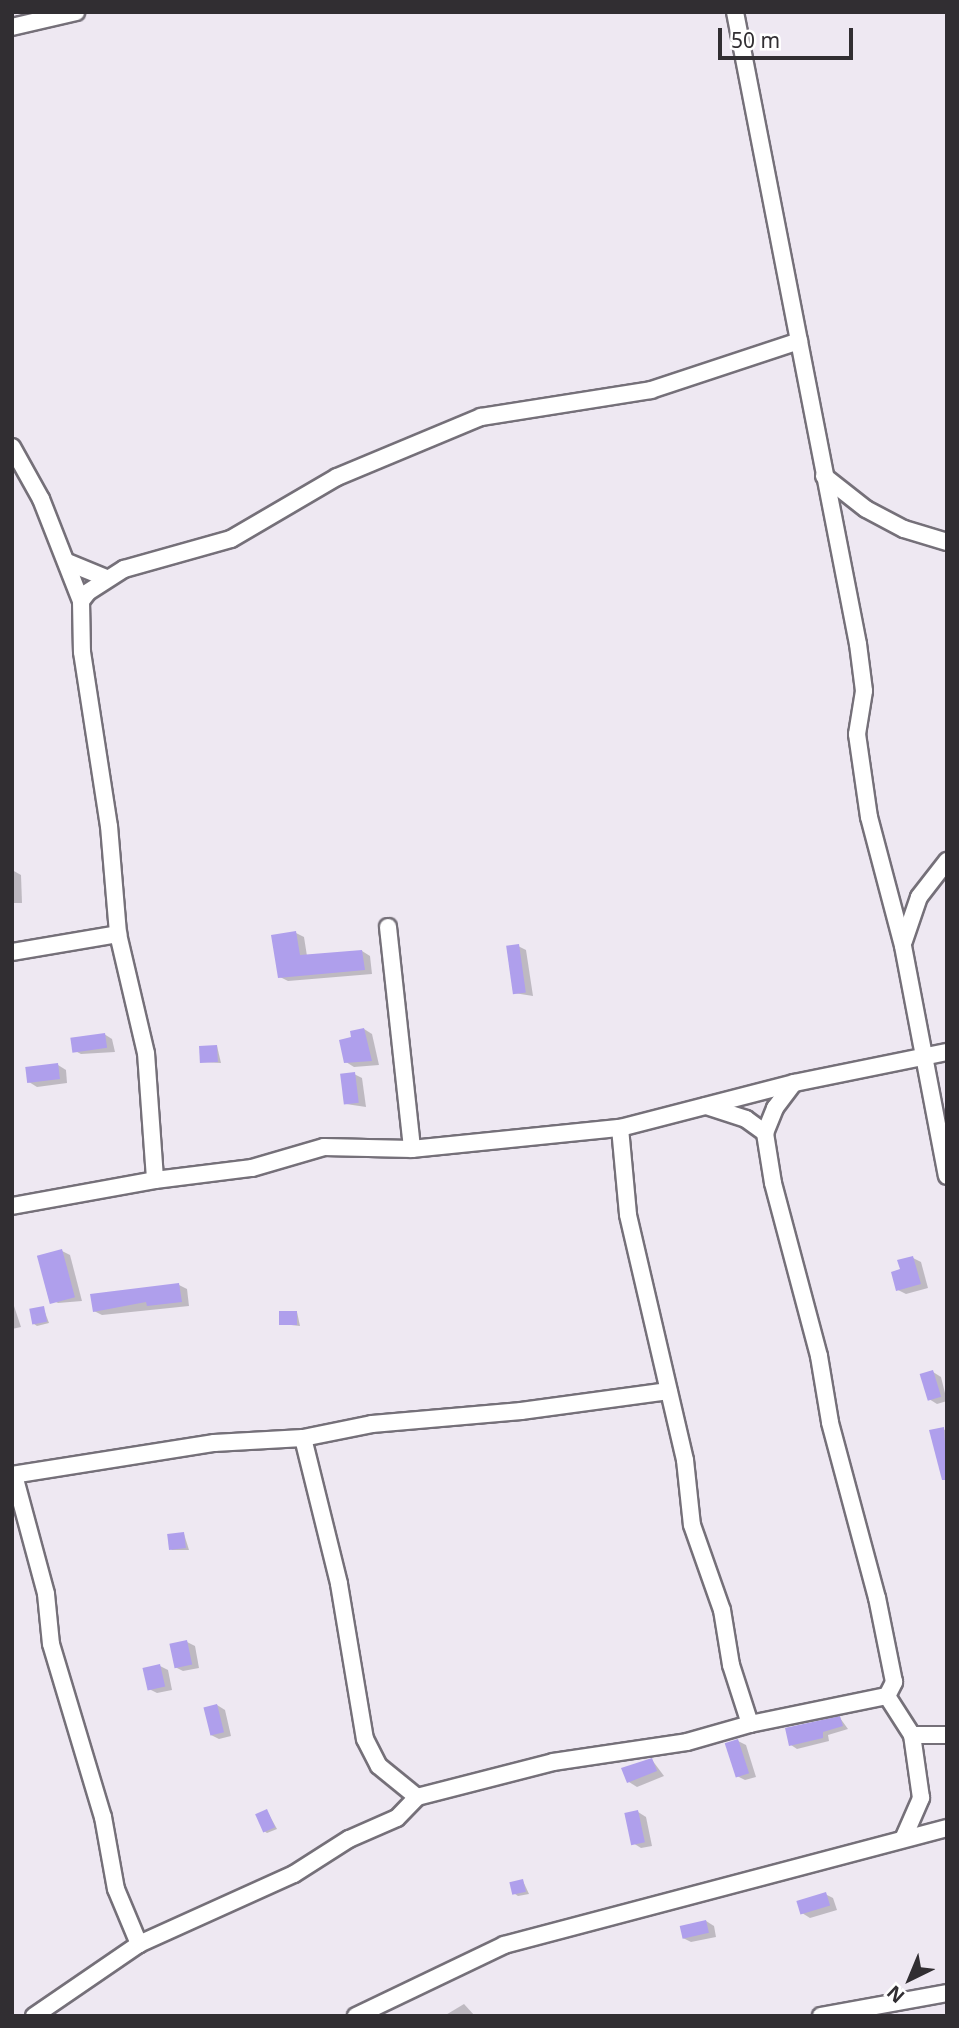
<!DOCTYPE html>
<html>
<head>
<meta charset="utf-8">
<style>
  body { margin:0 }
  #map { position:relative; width:959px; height:2028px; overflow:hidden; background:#eee8f2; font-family:"Noto Sans",sans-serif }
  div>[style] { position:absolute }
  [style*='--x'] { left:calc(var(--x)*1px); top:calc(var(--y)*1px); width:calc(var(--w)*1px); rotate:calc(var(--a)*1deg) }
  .shadow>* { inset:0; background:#0003 }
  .building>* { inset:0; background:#af9fec; transform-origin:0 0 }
  .roads { filter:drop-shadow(2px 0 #757079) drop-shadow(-2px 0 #757079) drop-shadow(0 2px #757079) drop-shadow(0 -2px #757079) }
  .street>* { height:16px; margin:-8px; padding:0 8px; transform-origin:8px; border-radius:8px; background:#fff }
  span { translate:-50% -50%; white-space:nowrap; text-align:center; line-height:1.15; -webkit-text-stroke:5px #fff; paint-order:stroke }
  .frame { position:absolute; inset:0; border:14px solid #312e32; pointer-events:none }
  .north { position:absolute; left:875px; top:1944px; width:70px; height:70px; -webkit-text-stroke:5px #fff; paint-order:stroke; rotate:223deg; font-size:19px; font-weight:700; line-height:28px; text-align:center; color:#312e32 }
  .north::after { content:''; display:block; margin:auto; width:24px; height:32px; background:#312e32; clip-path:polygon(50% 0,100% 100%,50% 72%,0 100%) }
  .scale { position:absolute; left:718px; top:28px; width:135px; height:32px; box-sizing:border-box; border:4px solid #312e32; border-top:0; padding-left:9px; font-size:21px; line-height:24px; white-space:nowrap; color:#312e32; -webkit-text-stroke:5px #fff; paint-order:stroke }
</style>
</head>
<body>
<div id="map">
  <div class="shadow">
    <div style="clip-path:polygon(12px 870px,21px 875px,22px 903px,12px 903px)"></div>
    <div style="clip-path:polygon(296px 933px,304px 937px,307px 956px,362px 951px,370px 956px,372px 974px,288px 981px,280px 977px)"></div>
    <div style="clip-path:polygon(518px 946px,526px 950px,533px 996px,514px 993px)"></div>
    <div style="clip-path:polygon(364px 1029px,372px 1034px,379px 1065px,354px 1067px,346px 1062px,354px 1039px)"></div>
    <div style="clip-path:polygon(104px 1034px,112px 1039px,115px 1052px,81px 1054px,73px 1050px)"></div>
    <div style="clip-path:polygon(217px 1046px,221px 1063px,202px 1062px)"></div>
    <div style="clip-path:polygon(58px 1065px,66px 1070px,67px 1083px,37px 1087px,29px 1082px)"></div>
    <div style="clip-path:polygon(354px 1074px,362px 1078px,366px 1107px,346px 1104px)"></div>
    <div style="clip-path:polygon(62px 1251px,70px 1255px,82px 1301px,58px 1303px,50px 1299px)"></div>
    <div style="clip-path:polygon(913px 1258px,921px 1262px,928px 1288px,906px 1294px,898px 1290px)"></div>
    <div style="clip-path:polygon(179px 1285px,187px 1289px,189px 1306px,102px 1315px,94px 1311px)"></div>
    <div style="clip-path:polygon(12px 1300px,21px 1327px,12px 1329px)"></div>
    <div style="clip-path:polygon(43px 1307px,49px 1323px,37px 1326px,34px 1324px)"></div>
    <div style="clip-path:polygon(297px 1312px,300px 1326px,282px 1324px)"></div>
    <div style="clip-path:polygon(933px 1372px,941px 1377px,947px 1401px,937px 1404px,929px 1399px)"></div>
    <div style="clip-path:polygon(943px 1429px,947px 1431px,947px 1466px,939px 1461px)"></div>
    <div style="clip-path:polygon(184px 1534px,189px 1550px,171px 1550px)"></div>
    <div style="clip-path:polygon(187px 1642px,195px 1646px,199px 1668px,183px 1671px,175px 1667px)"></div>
    <div style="clip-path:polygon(160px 1666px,168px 1670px,172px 1690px,157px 1693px,149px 1689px)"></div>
    <div style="clip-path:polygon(217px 1705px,225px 1710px,231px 1736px,219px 1739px,211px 1735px)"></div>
    <div style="clip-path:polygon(840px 1718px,848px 1729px,828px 1735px,829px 1741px,797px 1749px,791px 1745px)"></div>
    <div style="clip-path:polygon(738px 1741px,746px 1745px,756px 1777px,745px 1780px,737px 1776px)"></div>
    <div style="clip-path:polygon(652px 1760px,664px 1776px,637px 1787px,629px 1782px)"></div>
    <div style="clip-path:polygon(267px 1811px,277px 1829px,267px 1833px,264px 1831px)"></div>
    <div style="clip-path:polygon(638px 1812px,646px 1817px,652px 1846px,641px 1848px,633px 1843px)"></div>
    <div style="clip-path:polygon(523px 1881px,529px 1894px,518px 1896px,515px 1894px)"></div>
    <div style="clip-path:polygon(825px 1894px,833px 1898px,837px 1910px,810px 1918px,802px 1913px)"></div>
    <div style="clip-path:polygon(706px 1921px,714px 1926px,716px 1937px,691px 1942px,683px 1938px)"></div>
    <div style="clip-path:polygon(464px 2004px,475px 2016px,444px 2016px)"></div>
  </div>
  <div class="building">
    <div style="clip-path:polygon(296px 931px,300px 955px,362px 950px,365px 970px,278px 978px,271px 935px)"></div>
    <div style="left:519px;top:944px;width:49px;height:13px;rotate:82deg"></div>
    <div style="clip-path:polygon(364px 1028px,372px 1061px,344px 1063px,339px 1040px,351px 1037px,350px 1031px)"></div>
    <div style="left:105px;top:1033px;width:15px;height:35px;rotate:82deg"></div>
    <div style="left:217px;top:1045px;width:17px;height:18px;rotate:87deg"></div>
    <div style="left:58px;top:1063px;width:16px;height:33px;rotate:83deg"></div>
    <div style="left:355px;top:1072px;width:31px;height:15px;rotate:83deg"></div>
    <div style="left:62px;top:1249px;width:50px;height:26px;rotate:75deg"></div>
    <div style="clip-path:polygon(913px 1256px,921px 1284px,896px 1291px,891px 1272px,900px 1269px,897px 1260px)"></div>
    <div style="clip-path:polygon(179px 1283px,182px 1302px,147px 1306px,146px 1302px,93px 1312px,90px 1294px)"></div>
    <div style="left:44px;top:1306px;width:16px;height:15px;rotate:79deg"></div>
    <div style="left:279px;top:1311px;width:18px;height:14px"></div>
    <div style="left:933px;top:1370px;width:28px;height:14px;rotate:73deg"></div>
    <div style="clip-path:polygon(944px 1427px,947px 1480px,942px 1480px,929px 1430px)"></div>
    <div style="left:184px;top:1532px;width:16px;height:17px;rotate:83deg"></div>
    <div style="left:187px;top:1640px;width:25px;height:18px;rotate:78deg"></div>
    <div style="left:160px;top:1664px;width:23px;height:18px;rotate:77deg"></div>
    <div style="left:217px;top:1704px;width:29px;height:14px;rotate:76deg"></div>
    <div style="clip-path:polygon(840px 1716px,843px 1726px,823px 1732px,823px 1738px,789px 1746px,785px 1728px)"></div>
    <div style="left:738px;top:1739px;width:36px;height:14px;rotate:72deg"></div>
    <div style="clip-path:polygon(652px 1758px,657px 1771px,627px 1783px,621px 1768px)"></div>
    <div style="left:267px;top:1809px;width:20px;height:13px;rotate:66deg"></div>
    <div style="left:638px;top:1810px;width:33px;height:14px;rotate:78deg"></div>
    <div style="left:523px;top:1879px;width:13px;height:14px;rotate:77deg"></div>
    <div style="left:826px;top:1892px;width:14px;height:31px;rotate:73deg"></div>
    <div style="left:706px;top:1920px;width:13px;height:27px;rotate:77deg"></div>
  </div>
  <div class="roads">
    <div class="street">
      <div style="--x:735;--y:12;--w:644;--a:78.99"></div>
      <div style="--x:858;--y:644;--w:47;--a:82.7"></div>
      <div style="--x:864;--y:691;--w:44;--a:99.2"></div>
      <div style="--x:857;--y:734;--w:84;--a:81.8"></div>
      <div style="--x:869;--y:817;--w:133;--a:75.2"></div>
      <div style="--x:903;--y:946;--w:234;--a:79.2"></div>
      <div style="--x:12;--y:27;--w:66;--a:-13.2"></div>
      <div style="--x:12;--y:447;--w:60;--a:60.9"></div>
      <div style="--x:41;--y:499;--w:110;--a:68.6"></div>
      <div style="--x:81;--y:601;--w:51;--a:88.9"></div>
      <div style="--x:82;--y:652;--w:176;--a:81.2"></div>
      <div style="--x:109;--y:826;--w:108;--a:85.2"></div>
      <div style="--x:118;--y:934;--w:122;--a:76.8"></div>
      <div style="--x:146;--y:1053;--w:127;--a:85.9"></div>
      <div style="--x:824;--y:476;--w:53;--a:38.2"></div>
      <div style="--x:866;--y:509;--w:43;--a:27.8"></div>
      <div style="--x:904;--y:529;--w:45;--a:16.8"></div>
      <div style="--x:67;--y:562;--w:42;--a:22.3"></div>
      <div style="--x:81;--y:601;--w:11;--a:-52"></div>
      <div style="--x:88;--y:592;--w:43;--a:-32.6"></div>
      <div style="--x:124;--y:569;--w:111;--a:-15.7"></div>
      <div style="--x:231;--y:539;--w:123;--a:-30.3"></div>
      <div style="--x:337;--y:477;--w:156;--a:-22.6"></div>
      <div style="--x:481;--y:417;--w:172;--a:-9"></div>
      <div style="--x:651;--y:390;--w:156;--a:-18.3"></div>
      <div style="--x:388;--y:927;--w:223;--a:83.8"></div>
      <div style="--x:904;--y:941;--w:46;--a:-71.2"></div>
      <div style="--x:919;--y:897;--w:46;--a:-52.1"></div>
      <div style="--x:12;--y:952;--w:108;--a:-9.6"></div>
      <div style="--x:706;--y:1106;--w:42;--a:18"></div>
      <div style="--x:746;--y:1119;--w:24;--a:36"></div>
      <div style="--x:620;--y:1128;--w:87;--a:84.7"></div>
      <div style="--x:628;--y:1215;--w:252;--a:76.9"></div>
      <div style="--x:685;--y:1460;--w:65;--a:83.9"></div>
      <div style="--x:692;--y:1525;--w:90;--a:70.6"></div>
      <div style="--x:722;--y:1610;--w:56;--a:80.7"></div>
      <div style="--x:731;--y:1665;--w:62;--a:72.1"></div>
      <div style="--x:12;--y:1206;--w:145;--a:-10.3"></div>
      <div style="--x:155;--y:1180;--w:98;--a:-7.1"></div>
      <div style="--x:252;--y:1168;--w:75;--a:-16.3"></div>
      <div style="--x:324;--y:1147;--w:88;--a:1.3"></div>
      <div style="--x:412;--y:1149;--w:209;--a:-5.8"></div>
      <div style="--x:620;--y:1128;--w:180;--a:-14.5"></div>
      <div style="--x:794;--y:1083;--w:156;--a:-11.5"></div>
      <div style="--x:303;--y:1438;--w:150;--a:76.1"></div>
      <div style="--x:339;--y:1584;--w:157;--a:80.5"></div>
      <div style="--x:365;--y:1739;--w:30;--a:63"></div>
      <div style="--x:379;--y:1766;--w:49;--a:39.2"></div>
      <div style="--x:12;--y:1475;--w:205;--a:-9"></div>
      <div style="--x:214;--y:1443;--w:89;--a:-3.2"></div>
      <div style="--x:303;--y:1438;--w:70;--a:-11.5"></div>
      <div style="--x:372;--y:1424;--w:150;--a:-5"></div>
      <div style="--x:521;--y:1411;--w:149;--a:-7.7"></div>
      <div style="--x:14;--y:1475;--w:123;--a:74.9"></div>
      <div style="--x:46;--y:1594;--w:50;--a:84.3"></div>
      <div style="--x:51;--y:1644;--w:181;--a:73.3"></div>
      <div style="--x:103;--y:1817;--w:73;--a:79.8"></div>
      <div style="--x:116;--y:1889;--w:60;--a:67.3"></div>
      <div style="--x:887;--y:1696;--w:46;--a:57.3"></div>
      <div style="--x:912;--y:1735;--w:35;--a:0"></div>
      <div style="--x:904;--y:1837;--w:43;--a:-66.4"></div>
      <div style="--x:921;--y:1798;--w:64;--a:-98.1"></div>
      <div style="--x:34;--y:2016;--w:127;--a:-34.4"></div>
      <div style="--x:139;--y:1944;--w:170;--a:-24.3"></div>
      <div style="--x:294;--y:1874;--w:65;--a:-32.5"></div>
      <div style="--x:349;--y:1839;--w:52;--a:-23.6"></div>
      <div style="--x:397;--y:1818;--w:29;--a:-46"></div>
      <div style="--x:417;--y:1797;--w:140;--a:-14.4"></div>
      <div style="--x:553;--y:1762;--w:135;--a:-8.5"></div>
      <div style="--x:687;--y:1742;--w:66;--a:-15.9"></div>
      <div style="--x:750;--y:1724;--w:140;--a:-11.6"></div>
      <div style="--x:887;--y:1696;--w:16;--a:-63"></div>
      <div style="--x:894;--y:1682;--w:86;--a:-101.4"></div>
      <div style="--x:877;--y:1598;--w:182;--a:-105"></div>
      <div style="--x:830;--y:1422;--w:67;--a:-99.5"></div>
      <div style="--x:819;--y:1356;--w:179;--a:-104.9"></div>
      <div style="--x:773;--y:1183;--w:51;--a:-99.1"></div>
      <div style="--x:765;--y:1133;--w:27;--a:-68"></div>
      <div style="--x:775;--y:1108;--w:31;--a:-53"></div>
      <div style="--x:356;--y:2016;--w:164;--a:-25.6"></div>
      <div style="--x:504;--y:1945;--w:458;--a:-14.8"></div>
      <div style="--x:821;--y:2016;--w:128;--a:-10.3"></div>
    </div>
  </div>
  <div class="frame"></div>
  <div class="north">N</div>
  <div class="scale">50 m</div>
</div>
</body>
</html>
